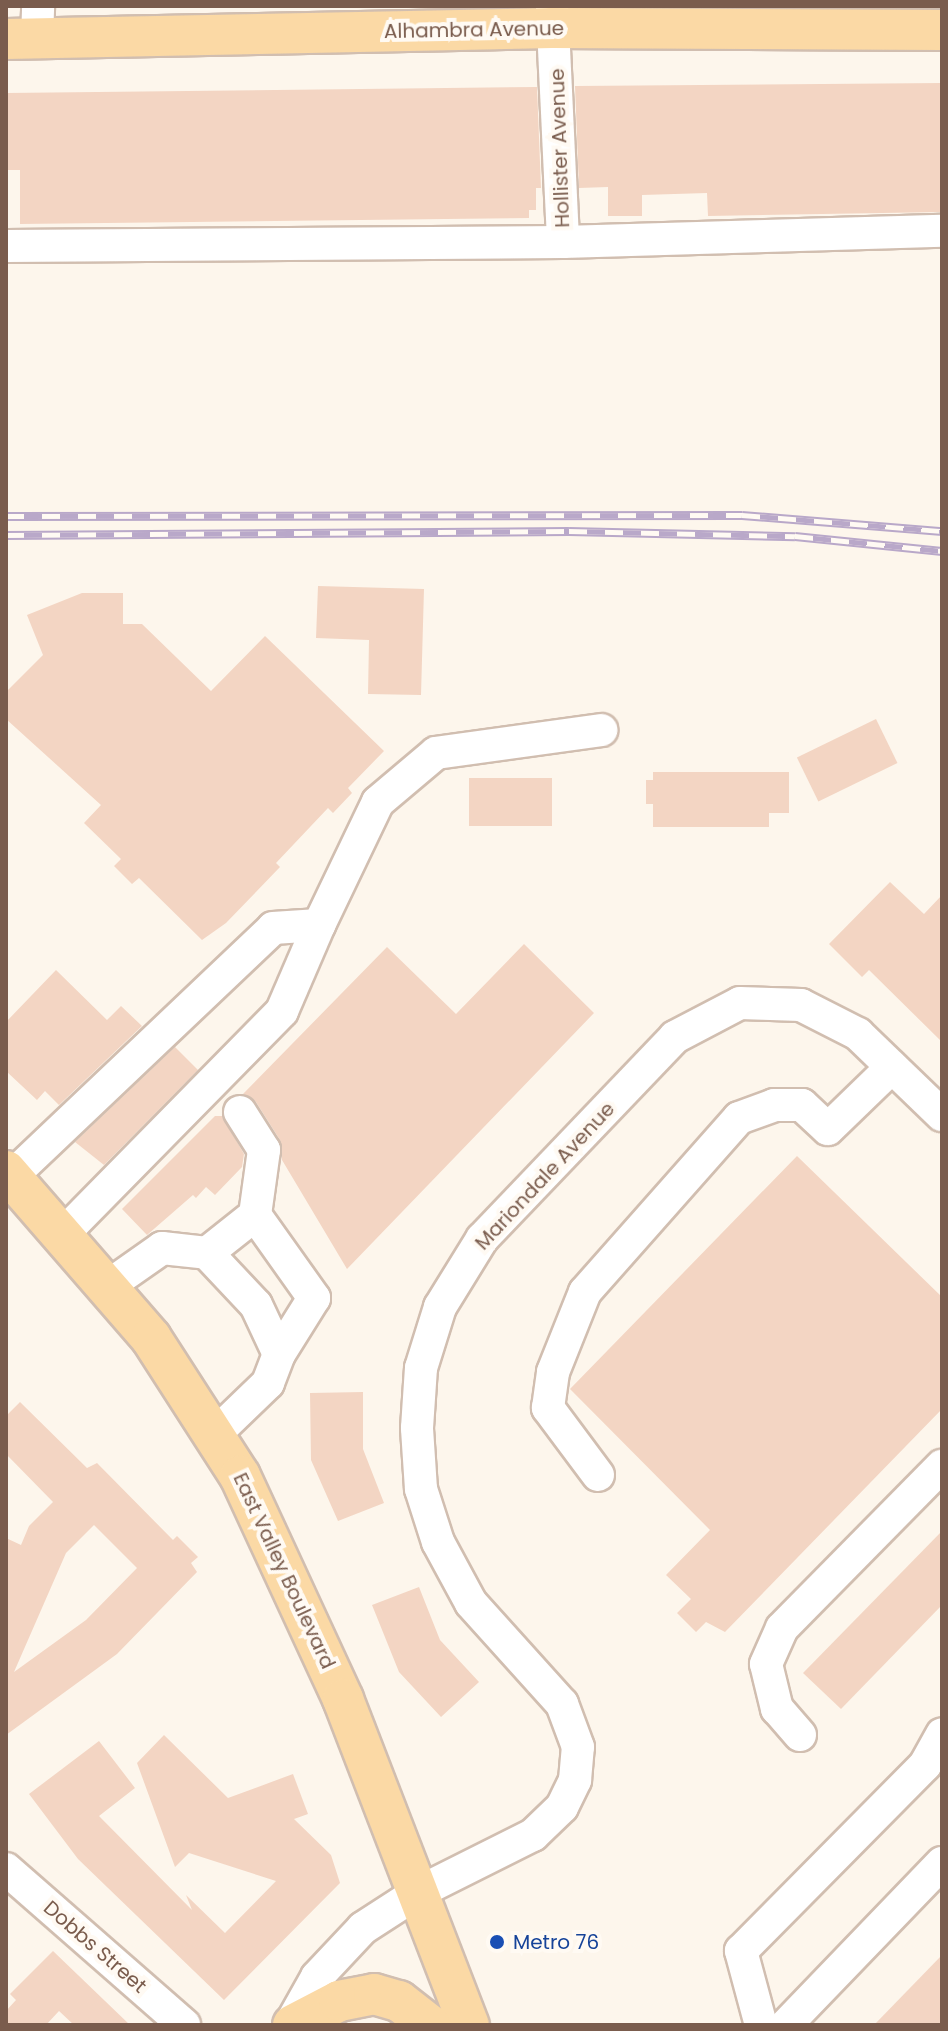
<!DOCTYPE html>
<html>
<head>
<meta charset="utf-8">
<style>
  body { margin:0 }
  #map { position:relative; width:948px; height:2031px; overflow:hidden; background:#fdf6ec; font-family:Poppins,sans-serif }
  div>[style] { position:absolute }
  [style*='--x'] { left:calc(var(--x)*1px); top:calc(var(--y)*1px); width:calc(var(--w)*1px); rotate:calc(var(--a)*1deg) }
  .building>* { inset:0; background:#f3d5c3; transform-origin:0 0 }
  .roads { filter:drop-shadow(2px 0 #d1beb0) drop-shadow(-2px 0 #d1beb0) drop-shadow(0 2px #d1beb0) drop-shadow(0 -2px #d1beb0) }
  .minor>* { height:32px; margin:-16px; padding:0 16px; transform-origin:16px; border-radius:16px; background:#fff }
  .major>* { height:40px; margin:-20px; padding:0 20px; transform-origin:20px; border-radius:20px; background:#fbd9a5 }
  .rail>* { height:9px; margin-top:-4.5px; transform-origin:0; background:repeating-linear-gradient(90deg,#fffaf3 0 18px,#b9a8c9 0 36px); box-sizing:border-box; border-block:2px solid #b9a8c9 }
  .dots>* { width:22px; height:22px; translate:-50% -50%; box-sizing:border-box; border:4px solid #fffaf3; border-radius:50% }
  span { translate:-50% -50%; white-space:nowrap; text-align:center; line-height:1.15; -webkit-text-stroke:8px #fffaf3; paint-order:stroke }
  .street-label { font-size:20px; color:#7a5c4d }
  .transit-label { font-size:20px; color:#164399 }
  .left { translate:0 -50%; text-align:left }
  .frame { position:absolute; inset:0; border:8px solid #7a5c4d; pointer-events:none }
</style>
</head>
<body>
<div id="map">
  <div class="building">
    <div style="clip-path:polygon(942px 83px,942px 212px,708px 216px,707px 193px,642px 195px,642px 216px,608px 216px,608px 187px,579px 188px,575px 86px)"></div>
    <div style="clip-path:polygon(537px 87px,541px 188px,536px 188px,536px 210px,529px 210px,529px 218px,20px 224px,20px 170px,6px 170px,6px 93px)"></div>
    <div style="clip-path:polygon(318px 586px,424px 589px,421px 695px,368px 694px,369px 640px,316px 638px)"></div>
    <div style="clip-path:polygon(82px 593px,123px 593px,123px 624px,142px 624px,211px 691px,265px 636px,384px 751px,348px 788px,352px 793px,333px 813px,328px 808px,276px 863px,280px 867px,226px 923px,202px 940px,139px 878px,132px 884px,114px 866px,121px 859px,84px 823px,101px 805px,6px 719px,6px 692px,43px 655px,27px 615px)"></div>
    <div style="left:876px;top:719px;width:49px;height:88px;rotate:64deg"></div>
    <div style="clip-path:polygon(653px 772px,789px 772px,789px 813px,769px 813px,769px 827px,653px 827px,653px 804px,646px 804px,646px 780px,653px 780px)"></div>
    <div style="left:469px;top:778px;width:83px;height:48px"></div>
    <div style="clip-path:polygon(890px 882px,924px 914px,942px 895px,942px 1042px,869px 970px,862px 977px,829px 944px)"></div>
    <div style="clip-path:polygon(524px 944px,594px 1013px,347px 1269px,282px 1160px,280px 1140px,256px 1102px,243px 1094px,387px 947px,456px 1014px)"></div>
    <div style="clip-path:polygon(56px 970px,107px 1020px,121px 1006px,142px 1026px,59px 1105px,45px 1091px,37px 1100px,6px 1071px,6px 1022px)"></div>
    <div style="clip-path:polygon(175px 1047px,198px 1070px,104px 1165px,75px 1142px)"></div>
    <div style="clip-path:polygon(215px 1116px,222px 1116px,244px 1154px,242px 1167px,215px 1195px,206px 1187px,196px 1198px,193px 1195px,147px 1235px,122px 1209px)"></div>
    <div style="clip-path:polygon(797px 1156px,942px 1297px,942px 1409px,725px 1632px,706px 1622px,696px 1632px,677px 1613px,691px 1599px,666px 1575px,710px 1530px,570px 1389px)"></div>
    <div style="clip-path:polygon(363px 1392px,363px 1449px,384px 1503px,338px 1521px,311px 1460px,310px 1393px)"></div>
    <div style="clip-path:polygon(evenodd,20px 1402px,87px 1468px,97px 1463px,173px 1540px,177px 1536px,198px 1557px,191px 1563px,197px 1572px,117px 1654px,6px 1735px,6px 1538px,21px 1545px,29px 1526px,53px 1502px,6px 1454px,6px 1416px,20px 1402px,94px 1525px,137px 1568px,86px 1620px,14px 1672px,66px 1553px,94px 1525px)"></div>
    <div style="clip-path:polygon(942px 1531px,942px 1605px,841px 1709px,803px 1673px)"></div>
    <div style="clip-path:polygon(419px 1587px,440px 1640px,479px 1682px,441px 1717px,399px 1672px,372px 1605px)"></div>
    <div style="clip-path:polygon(164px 1735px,228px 1798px,293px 1774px,308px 1814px,294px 1819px,331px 1855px,340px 1883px,224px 2000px,78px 1859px,29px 1794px,99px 1741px,135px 1788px,99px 1816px,192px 1910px,186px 1895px,225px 1933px,276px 1881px,189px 1853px,175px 1867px,137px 1763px)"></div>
    <div style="clip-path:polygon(53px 1951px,130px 2025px,74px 2025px,59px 2011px,46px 2025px,6px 2025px,6px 2011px,16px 2000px,10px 1994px)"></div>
    <div style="clip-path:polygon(942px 1955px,942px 2025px,874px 2025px)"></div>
  </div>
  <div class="roads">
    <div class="minor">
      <div style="--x:552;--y:6;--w:236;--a:87.3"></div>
      <div style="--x:37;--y:39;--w:33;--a:-88"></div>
      <div style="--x:6;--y:246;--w:557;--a:-0.41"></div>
      <div style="--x:563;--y:242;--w:379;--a:-1.7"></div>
      <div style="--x:240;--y:1112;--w:45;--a:57.7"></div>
      <div style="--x:264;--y:1150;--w:66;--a:97.9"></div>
      <div style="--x:255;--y:1215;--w:102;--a:54.6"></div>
      <div style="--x:314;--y:1298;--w:66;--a:122"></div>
      <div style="--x:11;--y:1177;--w:361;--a:-43.5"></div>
      <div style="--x:273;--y:928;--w:46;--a:-3.7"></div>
      <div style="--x:319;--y:925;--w:136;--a:-64.4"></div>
      <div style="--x:378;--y:802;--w:76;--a:-40.2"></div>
      <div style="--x:436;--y:753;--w:167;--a:-7.9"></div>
      <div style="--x:64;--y:1233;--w:311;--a:-45.5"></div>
      <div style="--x:282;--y:1011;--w:94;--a:-66.7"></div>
      <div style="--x:207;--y:1253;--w:61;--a:-38.4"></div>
      <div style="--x:108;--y:1286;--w:66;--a:-35.1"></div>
      <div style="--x:162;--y:1248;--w:45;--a:6.3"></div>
      <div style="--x:207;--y:1253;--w:71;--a:46.7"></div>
      <div style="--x:256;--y:1305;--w:54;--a:64.9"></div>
      <div style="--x:279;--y:1354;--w:31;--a:111"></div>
      <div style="--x:268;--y:1383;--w:72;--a:136.1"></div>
      <div style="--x:598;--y:1475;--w:84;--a:-126.7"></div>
      <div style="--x:548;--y:1408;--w:36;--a:-82"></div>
      <div style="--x:553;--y:1372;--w:86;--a:-68.2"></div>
      <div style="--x:585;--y:1292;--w:232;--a:-48.5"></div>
      <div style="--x:739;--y:1118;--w:37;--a:-20"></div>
      <div style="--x:774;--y:1105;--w:28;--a:0"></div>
      <div style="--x:802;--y:1105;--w:35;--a:43"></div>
      <div style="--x:828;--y:1129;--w:89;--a:-44.1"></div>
      <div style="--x:800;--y:1735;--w:35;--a:-131"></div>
      <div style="--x:777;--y:1709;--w:46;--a:-103.7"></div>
      <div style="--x:766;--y:1664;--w:39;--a:-66"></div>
      <div style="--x:782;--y:1628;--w:228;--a:-45.4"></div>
      <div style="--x:6;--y:1869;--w:237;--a:41.2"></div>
      <div style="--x:290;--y:2025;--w:55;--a:-60.6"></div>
      <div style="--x:317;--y:1977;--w:67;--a:-46.8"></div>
      <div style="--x:363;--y:1928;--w:64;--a:-32.9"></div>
      <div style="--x:417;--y:1893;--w:130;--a:-26.6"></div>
      <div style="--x:533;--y:1835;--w:40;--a:-44"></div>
      <div style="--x:562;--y:1807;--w:30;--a:-64"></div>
      <div style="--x:575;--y:1780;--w:33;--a:-85"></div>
      <div style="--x:578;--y:1747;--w:46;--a:-110.4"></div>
      <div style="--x:562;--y:1704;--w:136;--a:-132"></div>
      <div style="--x:471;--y:1603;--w:69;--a:-118.4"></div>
      <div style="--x:438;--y:1542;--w:56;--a:-107.8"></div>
      <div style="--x:421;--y:1489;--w:61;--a:-93.8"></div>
      <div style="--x:417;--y:1428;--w:60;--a:-86.2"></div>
      <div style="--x:421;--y:1368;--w:64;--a:-72.7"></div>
      <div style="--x:440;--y:1307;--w:80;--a:-58.3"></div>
      <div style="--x:482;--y:1239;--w:279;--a:-46.3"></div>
      <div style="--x:675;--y:1037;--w:73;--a:-27.6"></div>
      <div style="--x:740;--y:1003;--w:61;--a:1.9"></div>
      <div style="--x:801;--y:1005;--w:64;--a:27"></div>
      <div style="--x:858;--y:1034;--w:117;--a:44"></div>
      <div style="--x:761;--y:2025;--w:77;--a:-105.1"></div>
      <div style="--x:741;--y:1951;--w:262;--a:-45.3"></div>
      <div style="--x:925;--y:1765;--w:35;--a:-61"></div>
      <div style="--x:786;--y:2025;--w:225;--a:-46.1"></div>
    </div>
    <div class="major">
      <div style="--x:6;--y:39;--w:546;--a:-1.15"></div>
      <div style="--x:552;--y:28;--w:390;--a:0.3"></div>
      <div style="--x:6;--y:1171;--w:221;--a:49"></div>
      <div style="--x:151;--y:1338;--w:164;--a:57.2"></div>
      <div style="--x:240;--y:1476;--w:246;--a:65.2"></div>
      <div style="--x:343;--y:1699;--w:350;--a:68.9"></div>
      <div style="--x:293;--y:2025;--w:52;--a:-27.6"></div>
      <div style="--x:339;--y:2001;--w:36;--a:-11"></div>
      <div style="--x:374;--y:1994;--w:26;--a:16"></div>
      <div style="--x:399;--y:2001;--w:39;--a:38"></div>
    </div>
  </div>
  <div class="rail">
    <div style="--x:6;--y:516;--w:736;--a:-0.08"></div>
    <div style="--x:742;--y:515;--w:201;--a:4.6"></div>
    <div style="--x:6;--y:535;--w:563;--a:-0.41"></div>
    <div style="--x:569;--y:531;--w:226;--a:1.3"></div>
    <div style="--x:795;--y:536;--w:148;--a:5.8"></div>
  </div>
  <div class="dots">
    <div style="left:497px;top:1942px;background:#1a4fb4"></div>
  </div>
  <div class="street-label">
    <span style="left:474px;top:30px;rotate:-1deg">Alhambra Avenue</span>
    <span style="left:560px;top:148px;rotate:-92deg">Hollister Avenue</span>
    <span style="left:545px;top:1176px;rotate:-47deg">Mariondale Avenue</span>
    <span style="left:284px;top:1571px;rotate:65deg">East Valley Boulevard</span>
    <span style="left:95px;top:1947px;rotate:41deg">Dobbs Street</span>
  </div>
  <div class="transit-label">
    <span class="left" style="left:513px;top:1942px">Metro 76</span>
  </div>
  <div class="frame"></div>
</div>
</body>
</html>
